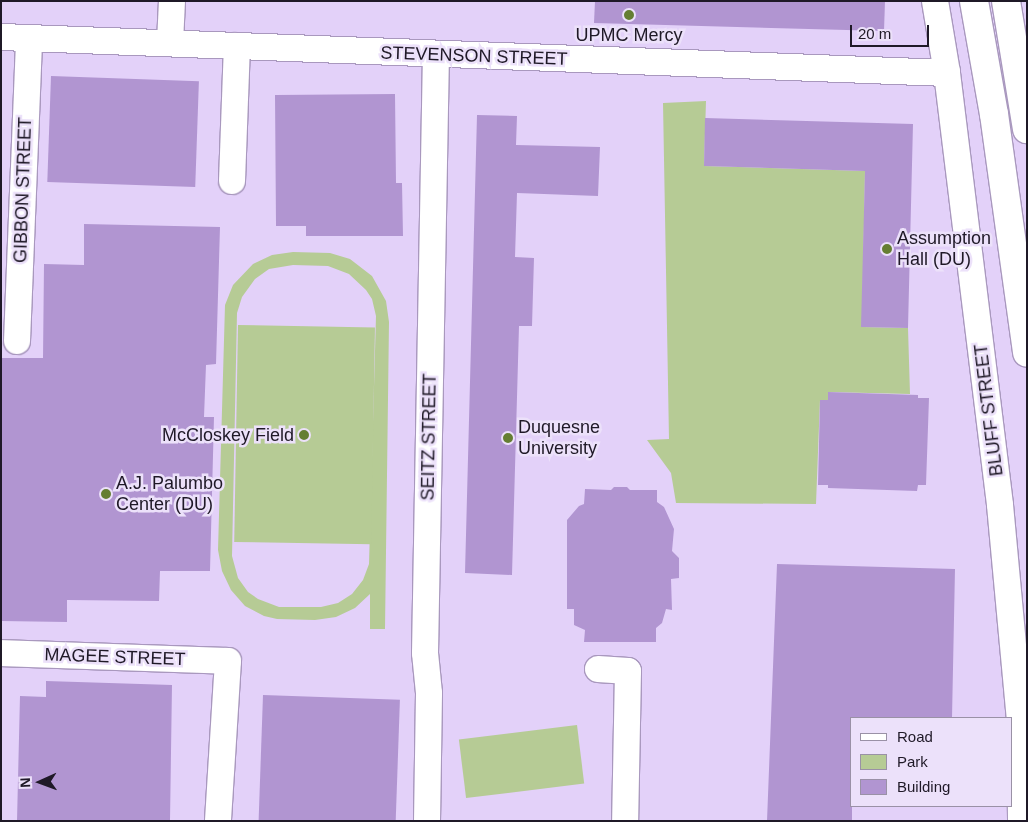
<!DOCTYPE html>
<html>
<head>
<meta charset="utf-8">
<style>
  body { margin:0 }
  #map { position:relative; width:1028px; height:822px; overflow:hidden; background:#e3d1f9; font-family:Arial,sans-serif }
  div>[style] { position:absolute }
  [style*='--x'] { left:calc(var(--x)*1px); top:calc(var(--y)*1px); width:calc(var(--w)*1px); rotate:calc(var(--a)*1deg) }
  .green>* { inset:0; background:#b6cb95; transform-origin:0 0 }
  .building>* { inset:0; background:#b195d1; transform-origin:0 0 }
  .roads { filter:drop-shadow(1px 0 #a998be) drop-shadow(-1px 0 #a998be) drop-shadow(0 1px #a998be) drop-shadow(0 -1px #a998be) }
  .minor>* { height:26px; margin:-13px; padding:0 13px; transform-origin:13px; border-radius:13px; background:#fff }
  .highway>* { height:28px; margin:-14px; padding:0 14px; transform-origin:14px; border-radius:14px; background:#fff }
  .dots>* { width:14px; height:14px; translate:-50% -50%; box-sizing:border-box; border:2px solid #ece1fa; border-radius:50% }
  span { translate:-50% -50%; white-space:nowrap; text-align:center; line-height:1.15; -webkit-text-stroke:5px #ece1fa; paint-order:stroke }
  .poi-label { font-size:18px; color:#1f1927 }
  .left { translate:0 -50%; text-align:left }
  .right { translate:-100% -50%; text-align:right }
  .street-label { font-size:18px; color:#1f1927 }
  .frame { position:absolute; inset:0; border:2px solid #1f1927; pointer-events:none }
  .legend { position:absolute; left:850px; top:717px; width:162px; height:90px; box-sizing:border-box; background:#ece1fa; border:1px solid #9a91a6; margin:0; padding:6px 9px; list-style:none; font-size:15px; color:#1f1927 }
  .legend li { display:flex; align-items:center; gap:10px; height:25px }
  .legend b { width:25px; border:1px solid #9a91a6 }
  .north { position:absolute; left:15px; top:757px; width:50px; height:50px; -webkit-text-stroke:4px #ece1fa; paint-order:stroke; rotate:268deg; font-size:14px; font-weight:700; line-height:20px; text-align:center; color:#1f1927 }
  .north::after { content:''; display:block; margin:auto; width:18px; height:22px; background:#1f1927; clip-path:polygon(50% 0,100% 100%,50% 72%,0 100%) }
  .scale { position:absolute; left:850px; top:25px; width:79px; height:22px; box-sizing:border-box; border:2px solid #1f1927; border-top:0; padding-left:6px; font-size:15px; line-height:18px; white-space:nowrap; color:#1f1927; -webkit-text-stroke:4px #ece1fa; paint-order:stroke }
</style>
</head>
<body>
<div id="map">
  <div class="green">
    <div style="clip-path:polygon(706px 101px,704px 166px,865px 171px,862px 327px,908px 328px,910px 394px,828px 392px,828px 400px,820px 400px,816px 504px,676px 503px,671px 473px,647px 440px,669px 439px,663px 103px)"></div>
    <div style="clip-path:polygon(evenodd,293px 252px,330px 253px,350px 259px,372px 276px,386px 301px,389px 322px,385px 629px,370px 629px,370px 594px,355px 608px,336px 617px,315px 620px,277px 619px,264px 616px,245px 606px,231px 590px,222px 571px,218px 550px,225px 305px,233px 285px,253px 264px,272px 255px,293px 252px,293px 265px,328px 266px,349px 274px,366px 290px,372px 299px,376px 316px,369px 564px,363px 580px,352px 594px,338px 603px,321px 607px,279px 607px,258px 599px,248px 592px,238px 578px,232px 556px,237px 313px,242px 297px,255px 279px,269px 269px,293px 265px)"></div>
    <div style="left:238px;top:325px;width:137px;height:217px;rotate:1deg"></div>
    <div style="left:577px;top:725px;width:59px;height:119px;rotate:83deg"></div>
  </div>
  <div class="building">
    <div style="clip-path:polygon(595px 1px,885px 1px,884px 31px,594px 23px)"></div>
    <div style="left:51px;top:76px;width:148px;height:106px;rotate:2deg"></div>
    <div style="clip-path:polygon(395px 94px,396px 183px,402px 183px,403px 236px,306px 236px,306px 226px,276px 226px,275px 95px)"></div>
    <div style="clip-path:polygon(477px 115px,517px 116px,516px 145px,600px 147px,598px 196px,517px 193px,515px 257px,534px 258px,532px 326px,519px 326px,512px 575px,465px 573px)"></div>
    <div style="clip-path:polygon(705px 118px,913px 124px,908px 328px,861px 327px,865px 171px,704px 166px)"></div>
    <div style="clip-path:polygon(84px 224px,220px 227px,216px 364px,206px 365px,204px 417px,214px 417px,210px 571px,160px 571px,159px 601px,67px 600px,67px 622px,1px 621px,1px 358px,43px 358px,44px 264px,84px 265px)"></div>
    <div style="clip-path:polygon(828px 392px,918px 395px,918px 398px,929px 398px,926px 485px,918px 485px,917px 491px,828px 488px,828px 485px,818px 485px,820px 400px,828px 400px)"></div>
    <div style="clip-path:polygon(614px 487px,627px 487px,630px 490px,657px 490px,657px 502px,664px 507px,674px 529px,672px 551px,679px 558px,679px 578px,671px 579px,672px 610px,666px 609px,662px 623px,656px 628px,656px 642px,584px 642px,585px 630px,574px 625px,574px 609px,567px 609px,567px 520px,579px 506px,584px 504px,585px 489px,611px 490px)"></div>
    <div style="clip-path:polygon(777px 564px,955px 569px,952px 718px,852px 718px,852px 821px,767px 821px)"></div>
    <div style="clip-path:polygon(46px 681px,172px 685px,170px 821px,17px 821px,20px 696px,46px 697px)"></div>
    <div style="left:263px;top:695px;width:137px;height:126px;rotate:2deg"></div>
  </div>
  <div class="roads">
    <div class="minor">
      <div style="--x:935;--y:1;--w:73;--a:80.5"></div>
      <div style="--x:947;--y:73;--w:435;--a:83"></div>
      <div style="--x:1000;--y:505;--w:218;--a:84.7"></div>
      <div style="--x:1020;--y:722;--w:99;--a:89.4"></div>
      <div style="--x:1;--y:37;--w:947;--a:2.18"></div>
      <div style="--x:170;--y:43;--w:42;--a:-87.3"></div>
      <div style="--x:232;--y:181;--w:135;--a:-87.9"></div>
      <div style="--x:17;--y:341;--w:303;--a:-87.7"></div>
      <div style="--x:1;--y:653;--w:227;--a:2"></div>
      <div style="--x:228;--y:661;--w:160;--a:93.6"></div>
      <div style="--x:598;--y:669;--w:30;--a:4"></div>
      <div style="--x:628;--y:671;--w:150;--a:91.1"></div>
      <div style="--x:427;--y:821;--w:128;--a:-89.1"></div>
      <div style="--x:429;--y:693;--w:40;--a:-95.7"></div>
      <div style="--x:425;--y:653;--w:599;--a:-88.95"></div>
    </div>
    <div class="highway">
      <div style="--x:974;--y:1;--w:115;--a:80"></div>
      <div style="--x:994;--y:114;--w:241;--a:82.1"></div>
      <div style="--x:1006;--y:1;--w:130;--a:80.7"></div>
    </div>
  </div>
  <div class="dots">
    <div style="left:629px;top:15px;background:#657e32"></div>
    <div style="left:887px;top:249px;background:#657e32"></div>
    <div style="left:304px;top:435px;background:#657e32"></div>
    <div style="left:508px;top:438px;background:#657e32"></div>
    <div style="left:106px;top:494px;background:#657e32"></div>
  </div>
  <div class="poi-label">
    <span style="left:629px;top:35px">UPMC Mercy</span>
    <span class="left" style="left:897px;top:249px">Assumption<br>Hall (DU)</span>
    <span class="left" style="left:518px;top:438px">Duquesne<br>University</span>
    <span class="right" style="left:294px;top:435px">McCloskey Field</span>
    <span class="left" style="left:116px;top:494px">A.J. Palumbo<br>Center (DU)</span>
  </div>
  <div class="street-label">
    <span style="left:474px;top:56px;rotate:2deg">STEVENSON STREET</span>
    <span style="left:23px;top:190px;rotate:-88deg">GIBBON STREET</span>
    <span style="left:989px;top:410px;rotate:-97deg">BLUFF STREET</span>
    <span style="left:429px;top:437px;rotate:-89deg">SEITZ STREET</span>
    <span style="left:115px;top:657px;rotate:2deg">MAGEE STREET</span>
  </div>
  <div class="frame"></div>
  <ul class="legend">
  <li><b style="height:6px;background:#fff"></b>Road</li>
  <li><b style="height:14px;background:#b6cb95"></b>Park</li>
  <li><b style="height:14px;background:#b195d1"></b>Building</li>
  </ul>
  <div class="north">N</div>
  <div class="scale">20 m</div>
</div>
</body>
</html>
